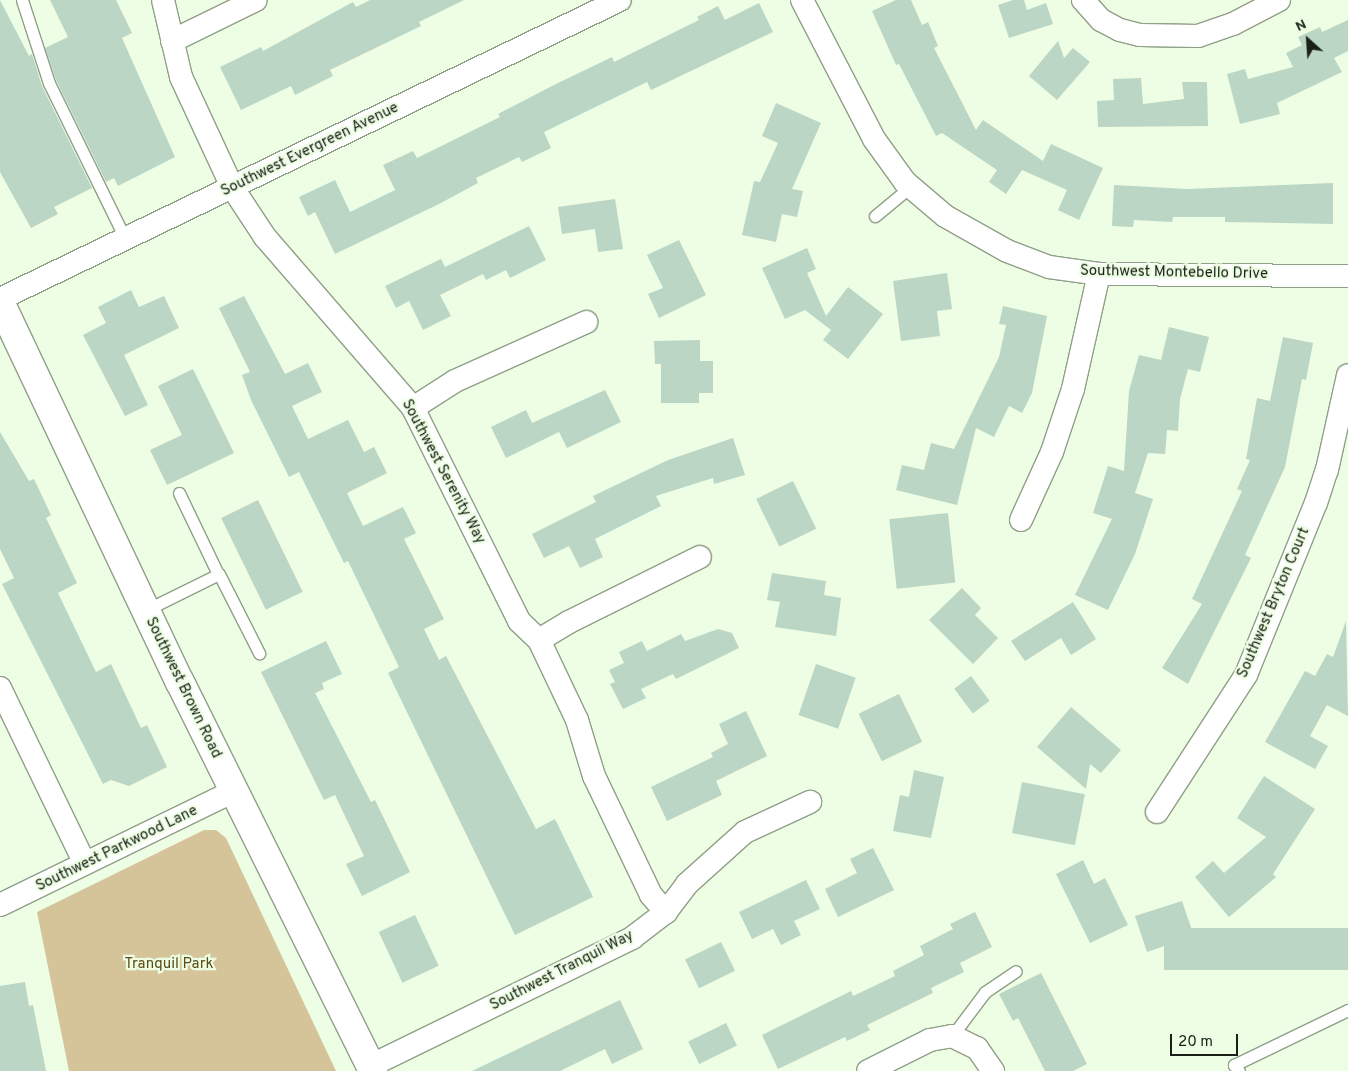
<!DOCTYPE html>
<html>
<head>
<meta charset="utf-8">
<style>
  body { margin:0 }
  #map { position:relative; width:1348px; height:1071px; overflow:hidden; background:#edfee4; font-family:Overpass,sans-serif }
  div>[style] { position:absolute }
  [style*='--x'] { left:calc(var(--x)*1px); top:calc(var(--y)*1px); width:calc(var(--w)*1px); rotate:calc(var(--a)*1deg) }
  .forest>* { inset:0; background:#d5c499 }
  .building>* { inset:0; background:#bbd6c4; transform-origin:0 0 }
  .roads { filter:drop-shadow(1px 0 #909f88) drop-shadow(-1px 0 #909f88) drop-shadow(0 1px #909f88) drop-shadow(0 -1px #909f88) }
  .lane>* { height:11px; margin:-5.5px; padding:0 5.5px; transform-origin:5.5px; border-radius:5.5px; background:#fff }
  .street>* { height:22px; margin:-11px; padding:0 11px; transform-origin:11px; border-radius:11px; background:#fff }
  .secondary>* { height:28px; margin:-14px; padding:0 14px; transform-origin:14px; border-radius:14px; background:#fff }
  span { translate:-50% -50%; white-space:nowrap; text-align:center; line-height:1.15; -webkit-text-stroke:4.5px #edfee4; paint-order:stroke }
  .street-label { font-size:15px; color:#1a2017 }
  .park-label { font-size:15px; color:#5c4b17 }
  .north { position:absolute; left:1283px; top:15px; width:50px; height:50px; -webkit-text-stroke:4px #edfee4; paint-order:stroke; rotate:334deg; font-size:14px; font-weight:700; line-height:20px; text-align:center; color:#1a2017 }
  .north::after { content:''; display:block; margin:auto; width:18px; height:22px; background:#1a2017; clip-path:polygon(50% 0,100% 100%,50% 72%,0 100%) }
  .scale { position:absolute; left:1170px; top:1034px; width:68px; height:22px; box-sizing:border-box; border:2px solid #1a2017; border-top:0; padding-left:6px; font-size:15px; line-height:18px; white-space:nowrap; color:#1a2017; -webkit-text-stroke:4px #edfee4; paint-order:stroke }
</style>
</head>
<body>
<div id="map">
  <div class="forest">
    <div style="clip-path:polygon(204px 830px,216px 830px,226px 838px,336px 1071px,69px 1071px,37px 912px)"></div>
  </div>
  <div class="building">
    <div style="clip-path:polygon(0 0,29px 56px,32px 54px,42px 86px,92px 188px,54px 207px,58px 214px,31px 228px,0 172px)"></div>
    <div style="clip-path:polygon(50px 0,116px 0,132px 33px,122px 38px,175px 157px,118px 186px,114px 178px,106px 182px,56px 80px,45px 48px,68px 37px)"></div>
    <div style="clip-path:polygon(370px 0,464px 0,419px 22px,421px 26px,330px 70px,333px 76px,295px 95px,291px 86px,241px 110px,220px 67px,261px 47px,263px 51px,353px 2px,356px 7px)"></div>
    <div style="clip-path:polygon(896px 0,911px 0,922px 25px,928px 22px,938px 46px,934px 48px,976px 130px,983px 120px,1043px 161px,1051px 144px,1103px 168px,1079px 220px,1058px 210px,1067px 190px,1022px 170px,1006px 194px,989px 182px,997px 170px,942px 133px,936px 136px,899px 64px,896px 65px,872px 11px)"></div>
    <div style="clip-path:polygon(1013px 0,1024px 0,1027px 10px,1046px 3px,1053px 24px,1009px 38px,998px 5px)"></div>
    <div style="clip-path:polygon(759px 3px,773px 32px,651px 90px,647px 82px,544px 132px,551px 148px,522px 162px,519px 157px,476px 178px,478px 183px,439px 204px,335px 254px,315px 212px,308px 216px,299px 197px,335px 180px,350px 212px,395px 190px,383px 165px,413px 151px,417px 158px,500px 117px,498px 114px,556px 84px,612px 57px,614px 62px,699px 20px,697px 17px,718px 6px,725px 20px)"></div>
    <div style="clip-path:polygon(1348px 20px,1348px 51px,1334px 58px,1342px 72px,1277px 103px,1280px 114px,1240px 124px,1227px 74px,1245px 69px,1248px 79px,1293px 67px,1286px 53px,1302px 45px,1298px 37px,1320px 27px,1322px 32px)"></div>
    <div style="clip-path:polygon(1058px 41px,1064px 58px,1073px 48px,1090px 62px,1057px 100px,1029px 76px)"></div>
    <div style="clip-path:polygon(1141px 78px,1143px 104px,1184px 99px,1182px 82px,1207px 82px,1208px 126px,1098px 127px,1097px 101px,1114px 100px,1113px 79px)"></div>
    <div style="clip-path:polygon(776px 103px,821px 123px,792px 189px,803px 191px,797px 217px,782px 214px,776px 242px,742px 235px,754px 181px,760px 182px,778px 143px,762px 136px)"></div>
    <div style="clip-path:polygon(1333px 183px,1333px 224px,1225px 222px,1225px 217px,1173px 217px,1172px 222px,1134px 220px,1133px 227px,1112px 226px,1114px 185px,1187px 189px)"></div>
    <div style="clip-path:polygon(615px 199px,623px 249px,598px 252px,595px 229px,562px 234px,558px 207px)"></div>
    <div style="clip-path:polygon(529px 226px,546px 260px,510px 278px,506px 270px,486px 280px,483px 274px,440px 295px,451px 316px,423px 330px,409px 301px,396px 308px,385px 286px,441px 259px,445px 267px)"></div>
    <div style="clip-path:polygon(679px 240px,706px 295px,659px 318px,648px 294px,663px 288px,647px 255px)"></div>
    <div style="clip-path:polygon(807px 248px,816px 269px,807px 273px,826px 316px,848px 287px,883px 314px,848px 359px,823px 340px,831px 330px,805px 310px,785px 319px,762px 268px)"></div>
    <div style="clip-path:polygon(947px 273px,952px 309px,937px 311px,940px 336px,901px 341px,893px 281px)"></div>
    <div style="clip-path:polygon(131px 290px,139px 307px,164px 296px,179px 328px,124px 355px,148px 405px,125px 416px,83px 335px,106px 323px,98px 307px)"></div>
    <div style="clip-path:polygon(244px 296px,285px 374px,308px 363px,322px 392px,292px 406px,308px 439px,348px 420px,364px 452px,374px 447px,387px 473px,347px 493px,363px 526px,403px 507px,416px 533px,404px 539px,444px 619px,424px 629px,439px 660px,446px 656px,536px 829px,555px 819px,593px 897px,515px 935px,388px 673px,399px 667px,348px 561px,344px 563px,299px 472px,289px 477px,251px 400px,242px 375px,250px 372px,219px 308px)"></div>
    <div style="clip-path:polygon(1003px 306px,1047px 316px,1032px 393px,1022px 413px,1009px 406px,994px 437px,976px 428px,957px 505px,896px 490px,902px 465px,924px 470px,931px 443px,954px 449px,999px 357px,1006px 325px,999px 324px)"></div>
    <div style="clip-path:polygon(1169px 327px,1209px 337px,1200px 372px,1188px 369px,1180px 399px,1178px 431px,1167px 430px,1165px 454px,1148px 453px,1135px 493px,1153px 499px,1135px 554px,1108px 610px,1075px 595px,1112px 519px,1093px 513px,1108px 466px,1124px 471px,1129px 391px,1139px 355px,1161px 360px)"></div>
    <div style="clip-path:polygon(1283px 337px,1313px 343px,1306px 380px,1302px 379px,1285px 467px,1245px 555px,1251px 558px,1188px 684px,1162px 668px,1202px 604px,1192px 599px,1242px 491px,1237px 489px,1250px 460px,1246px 459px,1257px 398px,1270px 401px)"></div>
    <div style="clip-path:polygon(700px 340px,700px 361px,713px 361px,713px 393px,699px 393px,699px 403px,661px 403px,661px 364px,655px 364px,654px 341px)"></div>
    <div style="clip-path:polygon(193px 369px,234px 453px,167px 485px,150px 450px,182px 435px,158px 386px)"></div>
    <div style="clip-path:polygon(605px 390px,621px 422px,567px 448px,559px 432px,506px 458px,491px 427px,526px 410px,532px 423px)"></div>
    <div style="clip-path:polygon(0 432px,29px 481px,34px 479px,51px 515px,46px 518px,77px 583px,58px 593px,96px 672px,111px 664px,141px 728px,147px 725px,167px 767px,129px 786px,111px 780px,103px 784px,2px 584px,14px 578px,0 549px)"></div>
    <div style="clip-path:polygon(733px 438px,745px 475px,714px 484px,713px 478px,656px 496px,661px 506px,595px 539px,603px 557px,580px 568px,569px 546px,544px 558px,532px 534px,596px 502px,593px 496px,668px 460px)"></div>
    <div style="left:793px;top:481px;width:53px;height:41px;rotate:64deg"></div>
    <div style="left:258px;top:500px;width:102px;height:41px;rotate:64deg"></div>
    <div style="left:948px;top:513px;width:70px;height:59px;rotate:84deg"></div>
    <div style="clip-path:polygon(772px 573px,826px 581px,824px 595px,841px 598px,836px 636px,775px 627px,780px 602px,767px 600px)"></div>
    <div style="clip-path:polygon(962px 588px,981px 608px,975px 615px,998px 638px,973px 664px,929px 620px)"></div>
    <div style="clip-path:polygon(1073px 602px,1096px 639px,1071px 655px,1061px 638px,1025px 661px,1011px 641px)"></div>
    <div style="clip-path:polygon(1346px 621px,1348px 716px,1327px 705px,1310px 736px,1328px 746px,1315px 769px,1265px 742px,1305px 671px,1315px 676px,1327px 654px,1333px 657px)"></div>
    <div style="clip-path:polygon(718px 629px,732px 633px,739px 648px,676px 679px,673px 674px,641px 689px,646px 698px,623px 709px,610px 684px,615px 682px,609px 670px,624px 663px,619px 652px,642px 641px,647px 651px,681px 634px,685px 641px)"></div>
    <div style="clip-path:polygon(326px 641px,342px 674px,322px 683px,324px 689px,315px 693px,371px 802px,375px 800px,410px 872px,362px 896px,346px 864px,364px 856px,335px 795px,324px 800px,261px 672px)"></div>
    <div style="left:816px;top:664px;width:42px;height:54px;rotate:19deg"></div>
    <div style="left:971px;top:676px;width:31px;height:21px;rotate:53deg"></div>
    <div style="left:899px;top:694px;width:53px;height:45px;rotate:64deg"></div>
    <div style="clip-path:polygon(1071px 707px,1121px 750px,1101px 773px,1090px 764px,1086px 789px,1037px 747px)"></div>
    <div style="clip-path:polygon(746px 711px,767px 756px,716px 781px,722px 795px,667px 821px,651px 787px,713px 757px,711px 753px,728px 744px,719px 724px)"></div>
    <div style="clip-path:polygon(914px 770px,944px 777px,931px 838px,893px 831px,900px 795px,909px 797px)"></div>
    <div style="clip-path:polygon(1264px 776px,1315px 809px,1273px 874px,1276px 877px,1229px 917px,1195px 877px,1213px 861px,1224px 873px,1266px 837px,1237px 818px)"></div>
    <div style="left:1022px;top:782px;width:64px;height:52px;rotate:11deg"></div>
    <div style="clip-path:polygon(873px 848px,894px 890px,838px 917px,825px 889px,857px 873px,850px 859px)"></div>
    <div style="clip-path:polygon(1083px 860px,1094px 884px,1105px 878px,1128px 925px,1090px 943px,1056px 874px)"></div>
    <div style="clip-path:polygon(806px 880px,820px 909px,794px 921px,801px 935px,781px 945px,773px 929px,752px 939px,739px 912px)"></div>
    <div style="clip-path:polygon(1182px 901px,1197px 945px,1176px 952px,1173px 943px,1147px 952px,1135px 916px)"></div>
    <div style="clip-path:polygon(975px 912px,992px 947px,960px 963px,964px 972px,931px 988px,933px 993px,867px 1025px,870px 1030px,847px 1041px,845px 1037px,778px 1069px,762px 1035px,851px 991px,853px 996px,895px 976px,893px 971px,924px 955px,920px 946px,953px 929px,950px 924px)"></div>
    <div style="left:415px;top:915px;width:56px;height:40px;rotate:65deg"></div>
    <div style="left:1348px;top:928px;width:42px;height:184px;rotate:90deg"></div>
    <div style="left:721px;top:942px;width:32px;height:40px;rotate:64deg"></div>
    <div style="clip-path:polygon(1041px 973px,1087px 1064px,1073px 1071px,1045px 1071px,1018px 1018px,1013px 1021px,999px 994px)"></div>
    <div style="clip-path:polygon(25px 982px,29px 1006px,33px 1005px,46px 1071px,0 1071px,0 986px)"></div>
    <div style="clip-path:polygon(620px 1000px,643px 1049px,612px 1064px,605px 1049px,560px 1071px,472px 1071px)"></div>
    <div style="left:726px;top:1023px;width:25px;height:42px;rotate:64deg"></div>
  </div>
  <div class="roads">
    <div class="lane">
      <div style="--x:22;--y:0;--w:87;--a:72"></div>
      <div style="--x:49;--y:83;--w:173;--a:63.9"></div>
      <div style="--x:875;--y:216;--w:45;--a:-39.6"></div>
      <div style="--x:179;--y:493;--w:90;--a:64.3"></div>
      <div style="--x:146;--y:610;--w:81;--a:-26.3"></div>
      <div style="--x:219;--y:574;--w:89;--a:63.1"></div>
      <div style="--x:952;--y:1036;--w:55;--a:-53.1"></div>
      <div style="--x:985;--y:992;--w:37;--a:-34"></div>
      <div style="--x:1239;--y:1071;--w:8;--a:-130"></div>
      <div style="--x:1234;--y:1065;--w:127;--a:-25.8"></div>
    </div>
    <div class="street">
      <div style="--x:163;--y:0;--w:79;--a:76.8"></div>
      <div style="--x:181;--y:77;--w:121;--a:65.1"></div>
      <div style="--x:232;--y:187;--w:60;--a:56.6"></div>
      <div style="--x:265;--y:237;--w:226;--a:49.1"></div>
      <div style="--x:413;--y:408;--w:238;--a:63.5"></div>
      <div style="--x:519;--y:621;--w:28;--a:44"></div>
      <div style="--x:539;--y:640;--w:89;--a:64.6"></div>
      <div style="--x:577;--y:720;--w:59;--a:73.1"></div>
      <div style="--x:594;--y:776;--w:132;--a:64.4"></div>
      <div style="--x:651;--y:895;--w:23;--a:49"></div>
      <div style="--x:802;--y:0;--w:157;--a:62.6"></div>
      <div style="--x:874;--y:139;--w:53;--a:54.2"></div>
      <div style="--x:905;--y:182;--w:52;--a:40.4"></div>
      <div style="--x:945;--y:216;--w:71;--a:29.4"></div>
      <div style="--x:1007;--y:251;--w:45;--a:20.9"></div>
      <div style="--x:1049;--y:267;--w:50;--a:8"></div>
      <div style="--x:1099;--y:274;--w:249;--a:0.5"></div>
      <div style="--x:1083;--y:0;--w:27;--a:48"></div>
      <div style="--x:1101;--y:20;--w:21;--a:28"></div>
      <div style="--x:1120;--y:30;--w:21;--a:14"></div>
      <div style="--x:1140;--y:35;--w:58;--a:1"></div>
      <div style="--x:1198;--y:36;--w:37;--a:-19"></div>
      <div style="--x:1233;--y:24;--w:52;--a:-27.6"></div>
      <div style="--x:172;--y:41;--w:93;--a:-26"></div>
      <div style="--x:0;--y:299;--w:688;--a:-25.75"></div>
      <div style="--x:413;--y:408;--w:50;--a:-32.7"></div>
      <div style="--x:455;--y:381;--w:144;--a:-24.2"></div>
      <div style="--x:1021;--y:520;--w:75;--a:-65.5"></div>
      <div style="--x:1052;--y:452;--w:66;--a:-71.6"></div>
      <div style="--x:1073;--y:389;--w:118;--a:-77.3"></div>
      <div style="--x:539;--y:640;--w:35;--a:-31"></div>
      <div style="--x:569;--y:622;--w:146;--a:-26.4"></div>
      <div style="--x:0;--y:688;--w:195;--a:64.2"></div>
      <div style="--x:1157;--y:812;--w:163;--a:-57"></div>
      <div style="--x:1246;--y:675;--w:186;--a:-67.9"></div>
      <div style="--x:1316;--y:503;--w:35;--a:-72"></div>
      <div style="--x:1327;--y:470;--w:97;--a:-77.5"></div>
      <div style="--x:0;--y:905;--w:260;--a:-26"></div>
      <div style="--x:370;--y:1066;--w:292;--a:-26"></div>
      <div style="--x:632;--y:938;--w:43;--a:-37.4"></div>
      <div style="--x:666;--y:912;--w:35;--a:-53"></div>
      <div style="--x:687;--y:884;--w:78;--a:-41.9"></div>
      <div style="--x:745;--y:832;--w:72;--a:-24.8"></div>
      <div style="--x:868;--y:1071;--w:69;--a:-26.6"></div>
      <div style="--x:930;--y:1040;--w:22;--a:-10"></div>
      <div style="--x:952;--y:1036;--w:28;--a:26"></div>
      <div style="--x:977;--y:1048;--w:28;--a:55"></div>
    </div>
    <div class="secondary">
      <div style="--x:0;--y:302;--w:420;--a:64.7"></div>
      <div style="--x:180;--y:682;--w:434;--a:63.6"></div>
    </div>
  </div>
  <div class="street-label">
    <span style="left:310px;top:150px;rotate:-26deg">Southwest Evergreen Avenue</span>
    <span style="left:1174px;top:273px;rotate:1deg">Southwest Montebello Drive</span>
    <span style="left:443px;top:472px;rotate:62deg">Southwest Serenity Way</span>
    <span style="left:1274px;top:603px;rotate:-67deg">Southwest Bryton Court</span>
    <span style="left:183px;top:688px;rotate:64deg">Southwest Brown Road</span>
    <span style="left:117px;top:849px;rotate:-26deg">Southwest Parkwood Lane</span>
    <span style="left:562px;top:971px;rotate:-27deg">Southwest Tranquil Way</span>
  </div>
  <div class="park-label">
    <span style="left:169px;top:965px">Tranquil Park</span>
  </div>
  <div class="north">N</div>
  <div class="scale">20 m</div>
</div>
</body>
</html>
